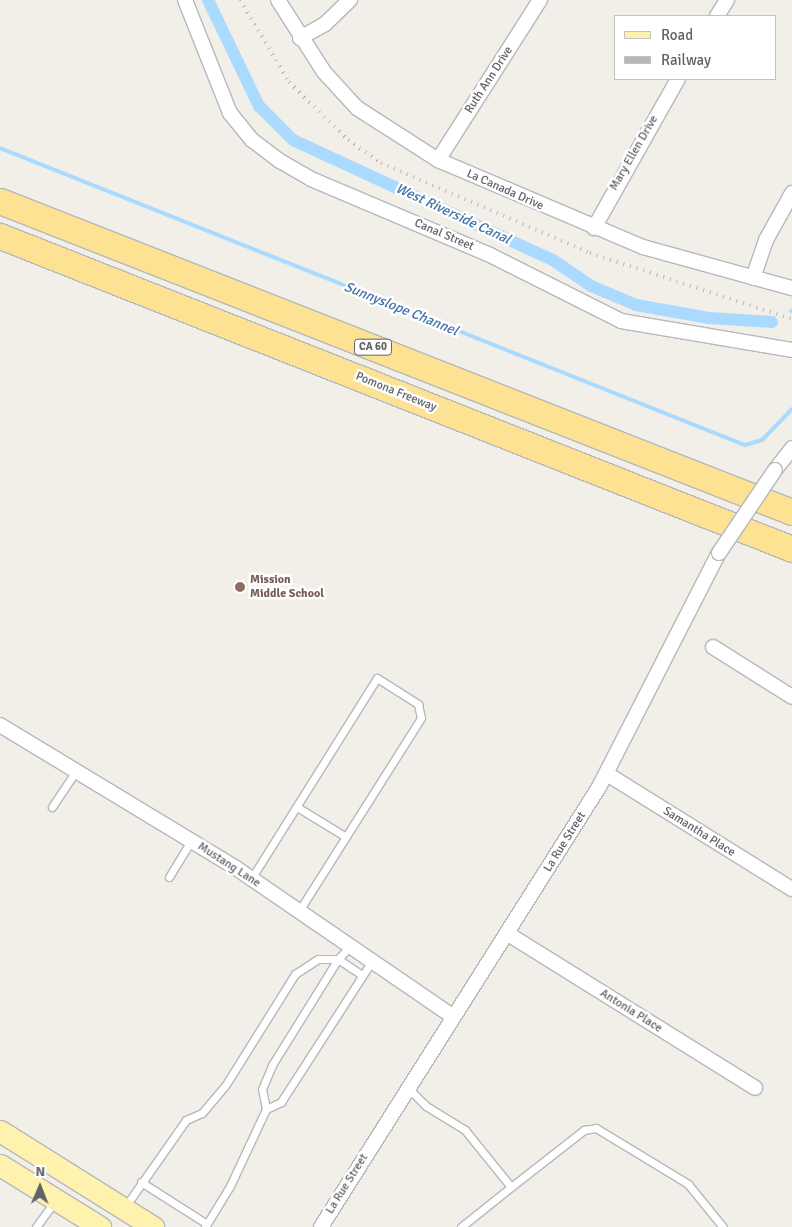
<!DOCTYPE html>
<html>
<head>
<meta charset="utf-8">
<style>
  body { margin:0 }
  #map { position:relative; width:792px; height:1227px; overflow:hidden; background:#f1efe8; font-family:Signika,sans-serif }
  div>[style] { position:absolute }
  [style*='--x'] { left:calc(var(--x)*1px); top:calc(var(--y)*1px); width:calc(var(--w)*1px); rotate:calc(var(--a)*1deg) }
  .stream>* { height:4px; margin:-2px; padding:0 2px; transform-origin:2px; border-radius:2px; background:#aadaff }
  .canal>* { height:12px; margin:-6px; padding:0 6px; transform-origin:6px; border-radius:6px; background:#aadaff }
  .roads { filter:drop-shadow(1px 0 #b5b8bc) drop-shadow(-1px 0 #b5b8bc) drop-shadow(0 1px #b5b8bc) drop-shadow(0 -1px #b5b8bc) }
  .service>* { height:7px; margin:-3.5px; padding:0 3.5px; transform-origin:3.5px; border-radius:3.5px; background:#fff }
  .minor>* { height:14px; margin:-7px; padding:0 7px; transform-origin:7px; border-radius:7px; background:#fff }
  .primary>* { height:21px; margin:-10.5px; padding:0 10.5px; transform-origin:10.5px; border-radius:10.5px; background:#fff2af }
  .motorway>* { height:25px; margin:-12.5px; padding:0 12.5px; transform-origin:12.5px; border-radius:12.5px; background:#fde293 }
  .rail>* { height:4px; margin-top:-2px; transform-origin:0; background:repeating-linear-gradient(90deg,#b6b7b8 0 1px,transparent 0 7px) }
  .bridges { filter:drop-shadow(1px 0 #b5b8bc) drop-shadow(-1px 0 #b5b8bc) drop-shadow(0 1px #b5b8bc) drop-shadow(0 -1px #b5b8bc) }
  .minor-bridge>* { height:14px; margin:-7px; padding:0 7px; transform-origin:7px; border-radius:7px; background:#fff }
  .dots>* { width:14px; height:14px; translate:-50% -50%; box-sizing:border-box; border:2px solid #fff; border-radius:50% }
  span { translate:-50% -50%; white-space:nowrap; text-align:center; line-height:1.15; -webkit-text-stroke:5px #fff; paint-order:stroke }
  .shield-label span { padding:1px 4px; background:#fff; border:1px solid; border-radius:4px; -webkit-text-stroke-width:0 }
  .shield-label { font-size:11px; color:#5f6368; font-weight:700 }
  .street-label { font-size:12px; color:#5f6368 }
  .education-label { font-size:12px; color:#785e54; font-weight:700 }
  .left { translate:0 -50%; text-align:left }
  .water-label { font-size:14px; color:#4174aa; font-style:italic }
  .legend { position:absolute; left:614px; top:15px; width:162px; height:65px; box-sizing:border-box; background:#fff; border:1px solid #bfc1c3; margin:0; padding:6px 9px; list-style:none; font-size:15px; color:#5f6368 }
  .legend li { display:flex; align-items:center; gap:10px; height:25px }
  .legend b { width:25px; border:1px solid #bfc1c3 }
  .north { position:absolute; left:15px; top:1162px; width:50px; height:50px; -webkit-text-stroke:4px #fff; paint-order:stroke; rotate:1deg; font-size:14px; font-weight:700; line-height:20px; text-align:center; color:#5f6368 }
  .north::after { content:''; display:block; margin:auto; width:18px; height:22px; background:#5f6368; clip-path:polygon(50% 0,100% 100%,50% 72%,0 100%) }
</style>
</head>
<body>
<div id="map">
  <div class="stream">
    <div style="--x:0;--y:148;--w:802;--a:21.74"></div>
    <div style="--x:745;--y:445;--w:18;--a:-16"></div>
    <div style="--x:762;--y:440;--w:43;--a:-45.9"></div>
    <div style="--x:791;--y:311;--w:1;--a:0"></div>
  </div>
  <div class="canal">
    <div style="--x:208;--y:0;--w:118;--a:64.3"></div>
    <div style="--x:259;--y:106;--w:48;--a:45"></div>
    <div style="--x:293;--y:140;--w:286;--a:24.8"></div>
    <div style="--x:553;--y:260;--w:46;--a:34.4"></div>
    <div style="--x:591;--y:286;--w:49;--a:22.9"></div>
    <div style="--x:636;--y:305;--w:74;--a:10.1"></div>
    <div style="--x:709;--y:318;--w:63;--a:3.6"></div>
  </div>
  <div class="roads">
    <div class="service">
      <div style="--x:52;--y:807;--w:43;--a:-56.3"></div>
      <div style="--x:297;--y:807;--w:57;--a:31.5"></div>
      <div style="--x:169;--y:877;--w:42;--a:-58.6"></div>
      <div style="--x:251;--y:879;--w:237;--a:-57.9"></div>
      <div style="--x:377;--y:678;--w:49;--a:32.4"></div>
      <div style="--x:418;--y:704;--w:14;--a:78"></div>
      <div style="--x:421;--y:718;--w:228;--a:122.3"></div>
      <div style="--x:407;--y:1087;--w:27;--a:45"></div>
      <div style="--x:426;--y:1106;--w:46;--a:31.6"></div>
      <div style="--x:465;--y:1130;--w:73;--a:51.1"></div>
      <div style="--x:511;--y:1187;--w:93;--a:-38"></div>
      <div style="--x:584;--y:1130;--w:12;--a:-9"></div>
      <div style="--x:596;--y:1128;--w:108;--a:31.3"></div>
      <div style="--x:688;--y:1184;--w:55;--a:50.9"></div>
      <div style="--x:266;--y:1109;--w:20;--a:-101"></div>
      <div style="--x:262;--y:1089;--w:26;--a:-67"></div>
      <div style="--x:272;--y:1065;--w:125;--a:-58.1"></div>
      <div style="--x:338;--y:959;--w:29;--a:34"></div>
      <div style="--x:141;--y:1182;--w:78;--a:32.5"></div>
      <div style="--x:125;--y:1207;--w:106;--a:-55"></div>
      <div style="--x:186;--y:1120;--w:17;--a:-24"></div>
      <div style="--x:202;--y:1113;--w:35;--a:-50"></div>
      <div style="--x:225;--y:1086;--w:132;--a:-58"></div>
      <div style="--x:295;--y:974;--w:27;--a:-33"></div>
      <div style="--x:318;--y:959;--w:20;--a:0"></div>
      <div style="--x:338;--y:959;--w:18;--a:-47"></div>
      <div style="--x:36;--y:1227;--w:32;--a:-54"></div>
      <div style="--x:205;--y:1227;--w:48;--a:-58.6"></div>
      <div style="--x:230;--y:1186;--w:85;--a:-64.9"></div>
      <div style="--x:266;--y:1109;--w:17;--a:-25"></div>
      <div style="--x:281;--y:1102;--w:168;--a:-57.2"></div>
      <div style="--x:461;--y:1227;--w:64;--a:-38.7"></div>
    </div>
    <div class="minor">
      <div style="--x:185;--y:0;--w:122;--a:68.3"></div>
      <div style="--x:230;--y:113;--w:35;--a:51"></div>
      <div style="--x:252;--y:140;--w:35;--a:37"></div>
      <div style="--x:280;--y:161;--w:36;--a:30"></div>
      <div style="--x:311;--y:179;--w:194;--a:23"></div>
      <div style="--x:490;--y:255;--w:147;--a:26.7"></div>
      <div style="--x:621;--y:321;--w:173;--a:9.6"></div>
      <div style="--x:278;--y:0;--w:85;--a:57.4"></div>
      <div style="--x:324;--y:72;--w:49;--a:47.5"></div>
      <div style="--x:357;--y:108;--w:96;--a:32.7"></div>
      <div style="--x:438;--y:160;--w:223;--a:23"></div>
      <div style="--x:643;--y:247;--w:155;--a:15.4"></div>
      <div style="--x:717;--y:16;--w:19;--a:-58"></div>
      <div style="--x:300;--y:38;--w:29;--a:-29"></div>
      <div style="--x:325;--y:24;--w:35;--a:-44"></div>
      <div style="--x:438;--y:160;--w:190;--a:-57.5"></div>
      <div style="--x:594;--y:228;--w:171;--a:-60.6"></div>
      <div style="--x:753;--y:278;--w:40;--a:-71.1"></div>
      <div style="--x:766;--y:240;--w:54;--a:-61"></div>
      <div style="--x:775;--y:470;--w:28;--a:-52"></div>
      <div style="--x:713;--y:647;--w:93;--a:32.3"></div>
      <div style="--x:0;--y:725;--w:276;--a:31.2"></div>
      <div style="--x:236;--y:868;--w:260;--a:34.4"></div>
      <div style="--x:607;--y:774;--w:218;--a:31.9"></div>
      <div style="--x:508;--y:934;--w:291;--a:31.9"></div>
      <div style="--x:321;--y:1227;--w:520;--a:-57.71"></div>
      <div style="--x:599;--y:787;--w:263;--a:-62.9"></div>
    </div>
    <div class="primary">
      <div style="--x:0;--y:1131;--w:181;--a:32.1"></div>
      <div style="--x:0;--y:1165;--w:118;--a:31.8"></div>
    </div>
    <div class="motorway">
      <div style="--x:0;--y:201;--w:851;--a:21.44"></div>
      <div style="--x:0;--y:236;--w:852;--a:21.56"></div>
    </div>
  </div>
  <div class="rail">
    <div style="--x:240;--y:0;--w:96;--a:59.1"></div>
    <div style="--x:289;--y:82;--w:83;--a:44.5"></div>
    <div style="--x:348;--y:140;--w:40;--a:34.9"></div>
    <div style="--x:381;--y:163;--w:228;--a:23.3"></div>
    <div style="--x:590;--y:253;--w:213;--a:18.1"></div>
  </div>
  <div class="bridges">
    <div class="minor-bridge">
      <div style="--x:719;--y:553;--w:100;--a:-56"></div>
    </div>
  </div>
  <div class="dots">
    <div style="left:240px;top:587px;background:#8d6e63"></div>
  </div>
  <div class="shield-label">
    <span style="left:373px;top:347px">CA 60</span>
  </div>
  <div class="street-label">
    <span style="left:489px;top:80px;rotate:-57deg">Ruth Ann Drive</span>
    <span style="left:634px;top:153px;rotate:-60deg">Mary Ellen Drive</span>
    <span style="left:505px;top:190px;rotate:24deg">La Canada Drive</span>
    <span style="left:444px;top:235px;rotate:23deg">Canal Street</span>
    <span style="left:396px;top:392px;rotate:22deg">Pomona Freeway</span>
    <span style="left:699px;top:832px;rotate:32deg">Samantha Place</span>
    <span style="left:565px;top:842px;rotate:-58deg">La Rue Street</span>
    <span style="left:229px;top:865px;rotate:33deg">Mustang Lane</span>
    <span style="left:631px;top:1011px;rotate:32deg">Antonia Place</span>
    <span style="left:347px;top:1184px;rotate:-58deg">La Rue Street</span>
  </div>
  <div class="education-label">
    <span class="left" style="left:250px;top:587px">Mission<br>Middle School</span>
  </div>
  <div class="water-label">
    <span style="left:453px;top:214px;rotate:25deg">West Riverside Canal</span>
    <span style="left:401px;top:309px;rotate:22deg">Sunnyslope Channel</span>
  </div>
  <ul class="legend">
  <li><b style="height:6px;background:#fff2af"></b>Road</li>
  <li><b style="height:6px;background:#b6b7b8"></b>Railway</li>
  </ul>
  <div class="north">N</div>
</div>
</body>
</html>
